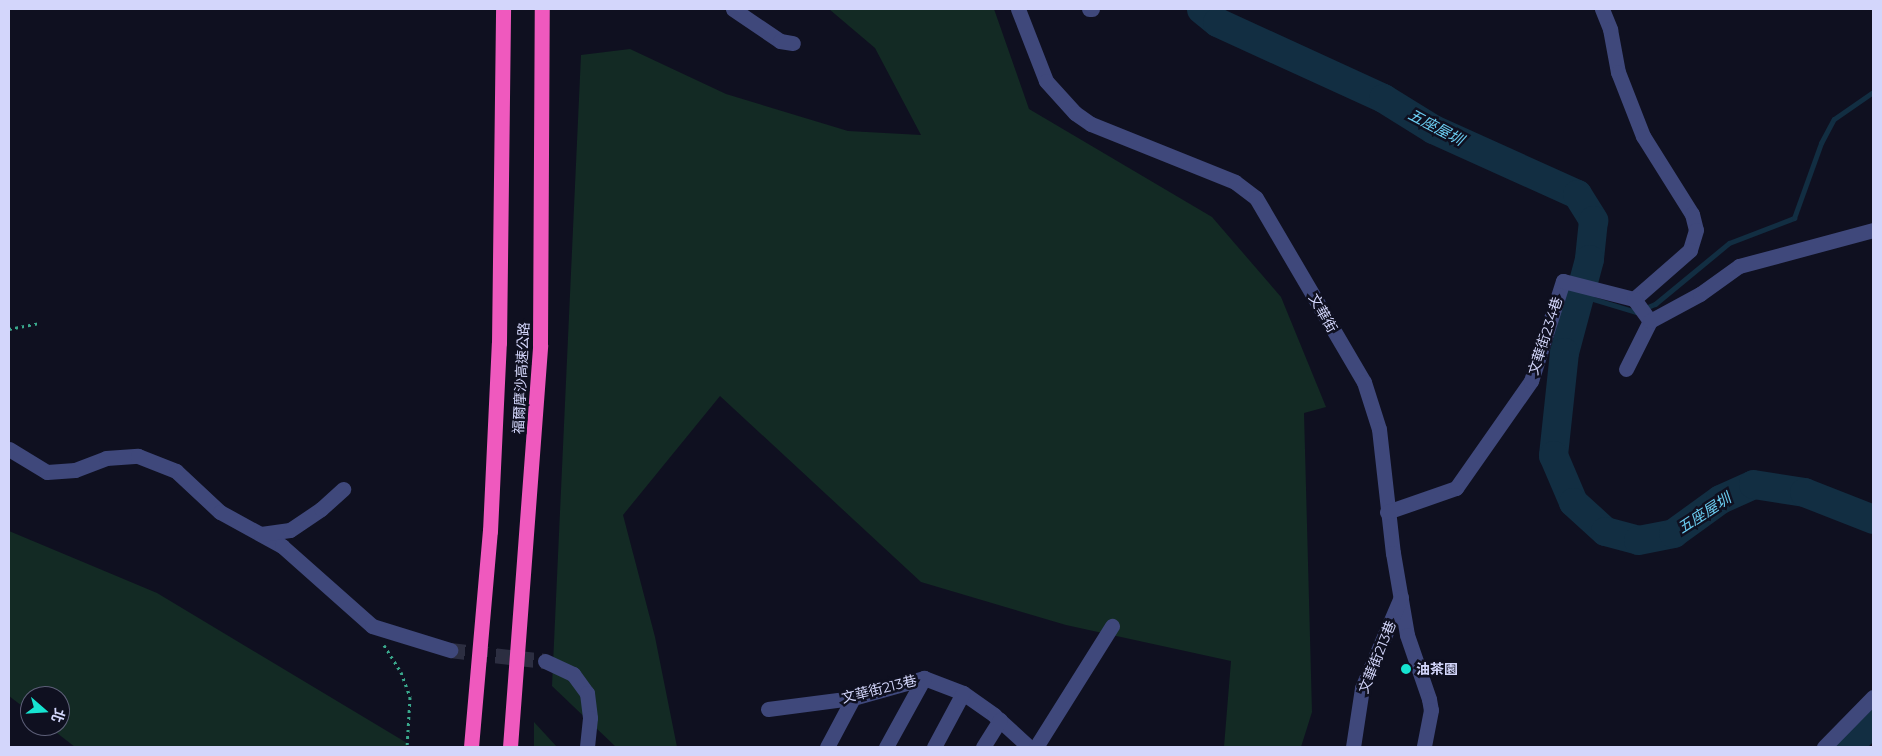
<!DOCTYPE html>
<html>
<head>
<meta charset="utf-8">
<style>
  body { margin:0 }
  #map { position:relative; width:1882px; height:756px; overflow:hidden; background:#0f1020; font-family:Montserrat,"Noto Sans TC",sans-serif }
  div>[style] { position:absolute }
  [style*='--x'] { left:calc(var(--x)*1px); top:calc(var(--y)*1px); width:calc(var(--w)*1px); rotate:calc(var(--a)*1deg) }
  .green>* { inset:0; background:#132a24 }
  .stream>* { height:5px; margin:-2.5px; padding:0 2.5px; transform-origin:2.5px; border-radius:2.5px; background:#122e42 }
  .river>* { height:29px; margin:-14.5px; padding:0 14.5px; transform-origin:14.5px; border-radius:14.5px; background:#122e42 }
  .minor-tunnel>* { height:15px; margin-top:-7.5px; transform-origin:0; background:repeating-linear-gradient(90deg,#2c2e41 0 15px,transparent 0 23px) }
  .path>* { height:3px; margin-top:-1.5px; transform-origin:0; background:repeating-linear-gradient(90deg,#3aa88c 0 2.5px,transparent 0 6.5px) }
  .minor>* { height:15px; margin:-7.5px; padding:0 7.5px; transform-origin:7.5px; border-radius:7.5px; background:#3f487b }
  .highway>* { height:15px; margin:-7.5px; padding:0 7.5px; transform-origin:7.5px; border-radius:7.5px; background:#ef59be }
  .dots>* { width:14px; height:14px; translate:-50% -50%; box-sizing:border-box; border:2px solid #0f1020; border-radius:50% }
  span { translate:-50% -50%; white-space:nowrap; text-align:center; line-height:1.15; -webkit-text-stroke:5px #0f1020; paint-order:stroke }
  .street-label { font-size:14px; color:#d3d6fb }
  .poi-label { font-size:14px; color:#d3d6fb; font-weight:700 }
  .left { translate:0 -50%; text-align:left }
  .water-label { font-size:15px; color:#6bcdf1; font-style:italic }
  .frame { position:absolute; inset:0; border:10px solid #d3d6fb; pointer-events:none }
  .north { position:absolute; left:20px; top:686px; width:50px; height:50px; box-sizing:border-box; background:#0f1020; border:1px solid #5d5f78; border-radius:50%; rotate:109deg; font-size:14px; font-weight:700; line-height:20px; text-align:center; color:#d3d6fb }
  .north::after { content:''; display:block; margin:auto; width:18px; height:22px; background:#16e4d1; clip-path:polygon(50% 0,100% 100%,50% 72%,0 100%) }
</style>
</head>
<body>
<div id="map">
  <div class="green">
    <div style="clip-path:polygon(829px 9px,994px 9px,1029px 109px,1212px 217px,1281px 297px,1326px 407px,1304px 413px,1312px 712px,1301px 747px,1224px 747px,1231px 661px,1066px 625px,921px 582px,720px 396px,623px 515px,655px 637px,677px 747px,616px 747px,552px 686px,581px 55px,630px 49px,726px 94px,848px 131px,921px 135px,875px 48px)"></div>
    <div style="clip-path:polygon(9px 531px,157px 593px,407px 743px,407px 747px,75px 747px,48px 726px,60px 726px,60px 696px,30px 696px,30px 712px,9px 696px)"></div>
    <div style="clip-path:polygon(534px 722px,557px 747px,534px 747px)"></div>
  </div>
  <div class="stream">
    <div style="--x:1580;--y:295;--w:59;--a:16.9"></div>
    <div style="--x:1636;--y:312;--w:21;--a:-23"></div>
    <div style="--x:1655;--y:304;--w:96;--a:-39.5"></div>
    <div style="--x:1729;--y:243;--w:70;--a:-21"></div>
    <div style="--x:1794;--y:218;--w:80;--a:-70.2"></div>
    <div style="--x:1821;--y:143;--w:27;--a:-62"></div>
    <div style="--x:1834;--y:119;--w:47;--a:-34.7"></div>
  </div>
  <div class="river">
    <div style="--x:1201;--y:9;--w:21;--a:39"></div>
    <div style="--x:1217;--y:22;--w:183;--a:24.6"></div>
    <div style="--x:1383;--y:98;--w:59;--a:31.8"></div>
    <div style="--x:1433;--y:129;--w:158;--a:24.3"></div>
    <div style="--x:1577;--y:194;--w:31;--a:58"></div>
    <div style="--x:1593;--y:220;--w:39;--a:96"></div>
    <div style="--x:1589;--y:259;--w:96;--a:105"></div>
    <div style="--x:1564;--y:352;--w:104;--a:96.1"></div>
    <div style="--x:1553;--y:455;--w:51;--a:66.9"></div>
    <div style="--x:1573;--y:502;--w:43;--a:42.2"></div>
    <div style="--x:1605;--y:531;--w:34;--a:15"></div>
    <div style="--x:1638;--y:540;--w:36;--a:-11"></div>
    <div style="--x:1673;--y:533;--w:58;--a:-35.9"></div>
    <div style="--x:1720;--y:499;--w:36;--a:-24"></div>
    <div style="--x:1753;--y:484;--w:52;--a:8.9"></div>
    <div style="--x:1804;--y:492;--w:74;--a:21.4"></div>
    <div style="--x:1846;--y:747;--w:37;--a:-44"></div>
  </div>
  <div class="minor-tunnel">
    <div style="--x:450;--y:650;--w:96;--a:6.6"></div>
  </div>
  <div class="path">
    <div style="--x:9;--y:329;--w:32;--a:-11"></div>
    <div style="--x:384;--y:645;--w:32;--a:58"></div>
    <div style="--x:401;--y:672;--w:27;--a:70"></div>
    <div style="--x:410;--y:697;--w:50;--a:93.4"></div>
  </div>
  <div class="minor">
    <div style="--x:733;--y:9;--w:57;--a:34.2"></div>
    <div style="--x:780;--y:41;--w:13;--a:9"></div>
    <div style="--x:1018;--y:9;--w:77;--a:68.7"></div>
    <div style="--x:1046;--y:81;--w:43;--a:47.8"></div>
    <div style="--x:1075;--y:113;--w:19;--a:35"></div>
    <div style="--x:1091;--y:124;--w:155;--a:21.9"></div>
    <div style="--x:1235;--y:182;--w:26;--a:37"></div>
    <div style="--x:1256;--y:198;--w:213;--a:59.6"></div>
    <div style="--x:1364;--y:382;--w:49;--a:72.3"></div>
    <div style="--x:1379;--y:429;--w:125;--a:83.6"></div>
    <div style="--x:1393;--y:553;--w:83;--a:80.3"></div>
    <div style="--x:1407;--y:635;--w:68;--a:71"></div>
    <div style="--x:1429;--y:699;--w:11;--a:80"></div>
    <div style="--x:1431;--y:710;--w:38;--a:101"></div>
    <div style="--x:1089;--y:9;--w:3;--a:0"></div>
    <div style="--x:1602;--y:9;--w:22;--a:68"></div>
    <div style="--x:1610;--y:29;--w:44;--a:79.5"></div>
    <div style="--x:1618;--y:72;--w:69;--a:68.7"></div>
    <div style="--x:1643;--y:136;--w:92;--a:57.9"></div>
    <div style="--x:1692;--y:214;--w:16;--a:76"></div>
    <div style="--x:1696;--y:230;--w:21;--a:107"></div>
    <div style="--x:1690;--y:250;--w:74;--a:138.8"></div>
    <div style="--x:1626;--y:369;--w:54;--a:-63.4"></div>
    <div style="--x:9;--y:449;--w:44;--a:31.2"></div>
    <div style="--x:47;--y:472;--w:28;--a:-4"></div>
    <div style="--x:75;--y:470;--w:33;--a:-21"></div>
    <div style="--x:106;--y:458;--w:32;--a:-4"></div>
    <div style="--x:138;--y:456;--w:41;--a:21.5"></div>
    <div style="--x:176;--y:471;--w:60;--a:43"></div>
    <div style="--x:220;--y:512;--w:71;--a:28.7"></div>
    <div style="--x:282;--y:546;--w:120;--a:41.6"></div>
    <div style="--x:372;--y:626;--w:82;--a:17.1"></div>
    <div style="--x:1387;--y:512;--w:73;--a:-19.2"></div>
    <div style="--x:1456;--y:488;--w:131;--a:-55"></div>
    <div style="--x:1531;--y:381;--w:105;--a:-72.3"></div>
    <div style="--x:1563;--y:281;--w:73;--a:14.2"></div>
    <div style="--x:1634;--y:299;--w:27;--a:54"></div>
    <div style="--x:1650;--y:321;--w:57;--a:-28.4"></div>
    <div style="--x:1700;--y:294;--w:48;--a:-35.7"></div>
    <div style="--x:1739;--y:266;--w:139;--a:-15"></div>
    <div style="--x:261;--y:534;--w:29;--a:-8"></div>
    <div style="--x:290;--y:530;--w:37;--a:-34"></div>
    <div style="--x:321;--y:509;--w:30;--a:-42"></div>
    <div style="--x:545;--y:661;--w:31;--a:25"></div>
    <div style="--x:573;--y:674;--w:24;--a:54"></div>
    <div style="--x:587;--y:693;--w:25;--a:83"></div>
    <div style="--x:590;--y:718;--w:29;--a:96"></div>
    <div style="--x:768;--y:709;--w:86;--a:-7.4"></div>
    <div style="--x:853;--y:698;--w:74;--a:-15.7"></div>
    <div style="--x:924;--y:678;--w:42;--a:21"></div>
    <div style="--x:963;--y:693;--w:38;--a:35"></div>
    <div style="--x:994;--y:715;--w:47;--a:42.4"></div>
    <div style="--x:827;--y:747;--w:55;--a:-62"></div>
    <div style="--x:886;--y:747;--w:79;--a:-61.2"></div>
    <div style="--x:934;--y:747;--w:61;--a:-61.8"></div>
    <div style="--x:983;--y:747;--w:32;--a:-58"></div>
    <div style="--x:1036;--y:747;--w:143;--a:-57.9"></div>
    <div style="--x:1353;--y:747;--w:60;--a:-81.3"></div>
    <div style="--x:1362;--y:688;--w:99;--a:-66.8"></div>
    <div style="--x:1824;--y:747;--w:70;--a:-45.6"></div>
  </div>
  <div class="highway">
    <div style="--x:471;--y:747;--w:217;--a:-85"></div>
    <div style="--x:490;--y:531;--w:188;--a:-87.3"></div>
    <div style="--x:499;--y:343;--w:334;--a:-89.3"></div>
    <div style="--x:510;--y:747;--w:403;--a:-85.7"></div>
    <div style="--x:540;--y:345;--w:336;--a:-89.7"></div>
  </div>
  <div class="dots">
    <div style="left:1406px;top:669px;background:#16e4d1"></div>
  </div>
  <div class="street-label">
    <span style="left:1323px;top:313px;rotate:60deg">文華街</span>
    <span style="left:1545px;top:336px;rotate:-72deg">文華街234巷</span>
    <span style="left:521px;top:378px;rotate:-87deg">福爾摩沙高速公路</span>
    <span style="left:1377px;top:657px;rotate:-68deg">文華街213巷</span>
    <span style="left:879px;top:689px;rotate:-14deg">文華街213巷</span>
  </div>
  <div class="poi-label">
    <span class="left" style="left:1416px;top:669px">油茶園</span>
  </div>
  <div class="water-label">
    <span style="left:1436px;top:127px;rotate:28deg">五座屋圳</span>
    <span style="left:1704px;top:513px;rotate:-33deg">五座屋圳</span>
  </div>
  <div class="frame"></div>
  <div class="north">北</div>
</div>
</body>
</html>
